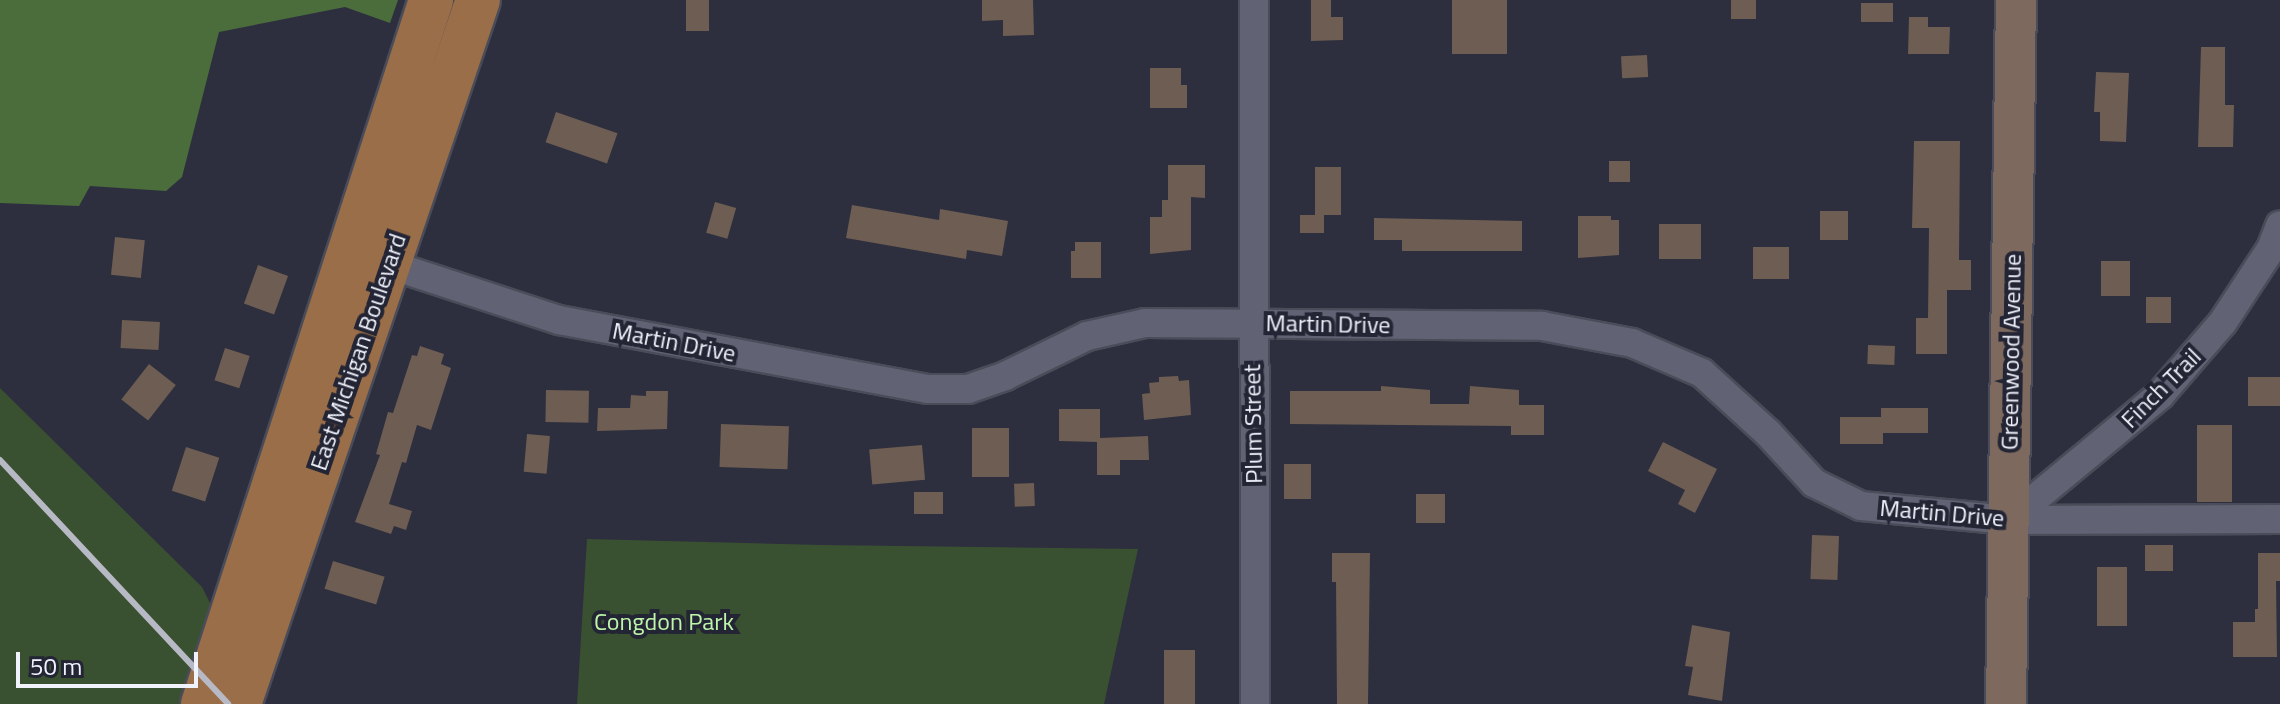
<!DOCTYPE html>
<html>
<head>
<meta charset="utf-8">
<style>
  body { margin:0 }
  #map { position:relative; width:2280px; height:704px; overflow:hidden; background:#2d2f3e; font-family:"Titillium Web",sans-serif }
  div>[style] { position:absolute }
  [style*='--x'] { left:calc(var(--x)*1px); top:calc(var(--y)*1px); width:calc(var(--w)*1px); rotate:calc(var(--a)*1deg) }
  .green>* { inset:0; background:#3a5131 }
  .forest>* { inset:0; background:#4b6d3c }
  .building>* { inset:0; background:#6d5d52; transform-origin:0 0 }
  .roads { filter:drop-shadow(2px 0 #4a4c59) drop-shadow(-2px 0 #4a4c59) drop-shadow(0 2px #4a4c59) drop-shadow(0 -2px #4a4c59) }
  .street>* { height:28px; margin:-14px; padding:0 14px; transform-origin:14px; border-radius:14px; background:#616374 }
  .secondary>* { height:40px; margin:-20px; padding:0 20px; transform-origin:20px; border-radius:20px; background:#7e695e }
  .primary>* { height:44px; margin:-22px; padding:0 22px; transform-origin:22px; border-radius:22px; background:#9a6e49 }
  .rail>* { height:6px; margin:-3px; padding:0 3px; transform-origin:3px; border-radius:3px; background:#b7b9c5 }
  span { translate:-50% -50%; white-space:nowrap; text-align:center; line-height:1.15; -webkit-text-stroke:8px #232534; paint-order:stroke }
  .street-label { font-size:24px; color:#f0f2fc }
  .park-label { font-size:24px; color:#bff5a9 }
  .scale { position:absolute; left:16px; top:652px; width:182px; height:36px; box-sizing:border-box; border:4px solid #f0f2fc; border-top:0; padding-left:10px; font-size:24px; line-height:28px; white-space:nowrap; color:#f0f2fc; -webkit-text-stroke:6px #232534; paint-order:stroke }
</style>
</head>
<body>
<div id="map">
  <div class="green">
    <div style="clip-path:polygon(0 388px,202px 587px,260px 704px,0 704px)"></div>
    <div style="clip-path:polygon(587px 539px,822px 545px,1138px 549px,1104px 704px,577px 704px)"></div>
  </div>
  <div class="forest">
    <div style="clip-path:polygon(0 0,398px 0,390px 23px,345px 7px,219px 32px,182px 177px,166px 191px,90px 186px,79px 206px,0 203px)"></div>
  </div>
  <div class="building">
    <div style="left:686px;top:0;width:23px;height:31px"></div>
    <div style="clip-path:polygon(982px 0,1033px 0,1034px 35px,1003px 36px,1003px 20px,982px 21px)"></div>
    <div style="clip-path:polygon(1311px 0,1331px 0,1331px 17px,1343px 17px,1343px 40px,1311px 41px)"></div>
    <div style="left:1452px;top:0;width:55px;height:54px"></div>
    <div style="left:1731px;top:0;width:25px;height:19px"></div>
    <div style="left:1861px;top:3px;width:32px;height:19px"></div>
    <div style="clip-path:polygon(1909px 17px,1928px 17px,1928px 27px,1950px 27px,1949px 54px,1908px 54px)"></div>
    <div style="clip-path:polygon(2201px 47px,2225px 47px,2225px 105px,2234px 105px,2233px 147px,2198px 147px)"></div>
    <div style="left:1647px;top:55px;width:22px;height:26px;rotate:87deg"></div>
    <div style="clip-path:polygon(1150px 68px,1181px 68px,1181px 85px,1187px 85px,1187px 108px,1150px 108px)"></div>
    <div style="clip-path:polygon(2096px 72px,2129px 73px,2126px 142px,2100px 141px,2100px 112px,2094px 112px)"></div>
    <div style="left:556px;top:112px;width:65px;height:32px;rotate:19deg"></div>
    <div style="clip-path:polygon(1914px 141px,1960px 141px,1959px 260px,1971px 260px,1971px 290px,1947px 290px,1947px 354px,1916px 354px,1916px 318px,1928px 318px,1929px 228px,1912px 228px)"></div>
    <div style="left:1609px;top:161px;width:21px;height:21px"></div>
    <div style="clip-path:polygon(1168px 165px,1205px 165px,1205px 198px,1191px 197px,1191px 250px,1150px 254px,1150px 217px,1162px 217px,1162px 200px,1168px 200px)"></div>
    <div style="clip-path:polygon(1315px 167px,1341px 167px,1341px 215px,1324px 215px,1324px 233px,1300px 233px,1300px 215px,1315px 215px)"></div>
    <div style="left:715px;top:202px;width:22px;height:32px;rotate:16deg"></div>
    <div style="clip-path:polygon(852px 205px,939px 220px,940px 209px,1008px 221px,1002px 256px,967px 250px,966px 259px,846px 238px)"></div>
    <div style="left:1848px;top:211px;width:29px;height:28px;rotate:90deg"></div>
    <div style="clip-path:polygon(1578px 216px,1611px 216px,1611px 220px,1619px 220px,1619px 255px,1578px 258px)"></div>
    <div style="clip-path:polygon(1374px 218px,1522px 221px,1522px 251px,1402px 251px,1402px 240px,1374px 240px)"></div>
    <div style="left:1659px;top:224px;width:42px;height:35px"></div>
    <div style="left:115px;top:237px;width:30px;height:38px;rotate:6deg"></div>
    <div style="clip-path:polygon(1075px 242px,1101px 242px,1101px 278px,1071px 278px,1071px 251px,1075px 251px)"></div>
    <div style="left:1753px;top:247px;width:36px;height:32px"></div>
    <div style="left:2101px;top:261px;width:29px;height:35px"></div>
    <div style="left:258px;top:265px;width:32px;height:41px;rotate:20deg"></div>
    <div style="left:2146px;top:297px;width:25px;height:26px"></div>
    <div style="left:122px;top:320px;width:38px;height:28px;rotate:3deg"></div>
    <div style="left:1868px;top:345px;width:27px;height:19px;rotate:2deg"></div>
    <div style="clip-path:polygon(420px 346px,444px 354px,441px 364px,451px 368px,431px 430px,417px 425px,406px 463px,402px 462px,389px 504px,412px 511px,406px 530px,394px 526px,391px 534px,355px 522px,380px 455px,376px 454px,388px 412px,393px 413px,412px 355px,417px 356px)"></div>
    <div style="left:225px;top:348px;width:26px;height:34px;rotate:18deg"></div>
    <div style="left:149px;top:364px;width:34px;height:45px;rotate:38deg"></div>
    <div style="clip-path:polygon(1178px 376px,1179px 381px,1189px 380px,1191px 415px,1144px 420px,1142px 394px,1150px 393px,1149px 383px,1159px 382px,1159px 377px)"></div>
    <div style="left:2248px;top:377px;width:32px;height:29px"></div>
    <div style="clip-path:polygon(1381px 386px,1430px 390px,1430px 404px,1469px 404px,1470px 386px,1519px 390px,1519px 405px,1544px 405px,1544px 435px,1511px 435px,1511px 426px,1290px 424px,1290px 391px,1381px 391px)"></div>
    <div style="left:546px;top:390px;width:43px;height:32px;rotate:1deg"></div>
    <div style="clip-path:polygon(646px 391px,668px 391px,667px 429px,597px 431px,598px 408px,630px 408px,631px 395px,646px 396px)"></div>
    <div style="clip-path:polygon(1881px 408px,1928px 408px,1928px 433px,1883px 433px,1883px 444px,1840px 444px,1840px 417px,1881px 417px)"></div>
    <div style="clip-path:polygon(1059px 409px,1100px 409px,1100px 438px,1148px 436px,1149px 460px,1120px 460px,1120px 475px,1097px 475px,1097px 442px,1059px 441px)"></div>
    <div style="left:721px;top:424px;width:68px;height:43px;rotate:2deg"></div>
    <div style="left:2197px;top:425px;width:35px;height:77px"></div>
    <div style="left:972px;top:428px;width:37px;height:49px"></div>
    <div style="left:527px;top:434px;width:23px;height:38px;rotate:5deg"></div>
    <div style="clip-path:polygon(1663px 442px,1717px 469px,1695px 513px,1678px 504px,1685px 490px,1648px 471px)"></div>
    <div style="left:922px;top:445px;width:35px;height:53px;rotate:85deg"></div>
    <div style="left:186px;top:447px;width:35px;height:46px;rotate:18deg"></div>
    <div style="left:1311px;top:464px;width:35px;height:27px;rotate:90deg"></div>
    <div style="left:1034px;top:483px;width:23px;height:20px;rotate:88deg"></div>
    <div style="left:914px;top:492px;width:29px;height:22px"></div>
    <div style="left:1416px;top:494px;width:29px;height:29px"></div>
    <div style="left:1812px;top:535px;width:27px;height:44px;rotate:2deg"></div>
    <div style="left:2145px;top:545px;width:28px;height:26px"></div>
    <div style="clip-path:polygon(1332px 553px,1370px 553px,1368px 704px,1337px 704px,1336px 582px,1332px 582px)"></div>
    <div style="clip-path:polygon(2258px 553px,2280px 553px,2280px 581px,2276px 581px,2277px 657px,2233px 657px,2233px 622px,2255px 622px,2255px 609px,2258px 609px)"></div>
    <div style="left:333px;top:561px;width:54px;height:29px;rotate:17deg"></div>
    <div style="left:2097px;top:567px;width:30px;height:59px"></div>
    <div style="clip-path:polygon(1692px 625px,1730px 632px,1722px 701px,1688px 695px,1693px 667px,1685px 666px)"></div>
    <div style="left:1164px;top:650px;width:31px;height:54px"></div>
  </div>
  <div class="roads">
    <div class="street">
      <div style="--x:1254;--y:0;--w:704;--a:89.92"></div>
      <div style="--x:372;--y:259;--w:197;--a:18.1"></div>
      <div style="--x:559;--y:320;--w:375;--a:10.6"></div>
      <div style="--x:928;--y:389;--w:40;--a:0"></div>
      <div style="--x:968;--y:389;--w:39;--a:-19"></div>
      <div style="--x:1005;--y:376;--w:91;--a:-26"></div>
      <div style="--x:1087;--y:336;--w:59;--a:-12.6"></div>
      <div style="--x:1145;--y:323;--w:397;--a:0.4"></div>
      <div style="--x:1542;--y:326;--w:92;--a:10.7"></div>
      <div style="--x:1632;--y:343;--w:76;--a:23.2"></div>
      <div style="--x:1702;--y:373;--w:89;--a:42.3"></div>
      <div style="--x:1768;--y:433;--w:68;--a:47.4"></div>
      <div style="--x:1814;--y:483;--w:52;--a:26.1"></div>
      <div style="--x:1861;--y:506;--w:149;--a:5.4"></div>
      <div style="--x:2009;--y:520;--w:271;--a:-0.2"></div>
      <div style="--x:2009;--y:520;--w:196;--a:-39.6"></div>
      <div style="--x:2160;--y:395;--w:96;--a:-49.2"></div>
      <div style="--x:2223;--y:322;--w:87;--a:-56.7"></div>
      <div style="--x:2271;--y:249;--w:25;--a:-69"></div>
    </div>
    <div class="secondary">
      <div style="--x:2006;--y:704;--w:704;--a:-89.19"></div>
    </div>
    <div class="primary">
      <div style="--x:203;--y:704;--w:740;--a:-72.05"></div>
      <div style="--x:239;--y:704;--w:743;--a:-71.25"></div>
    </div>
  </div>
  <div class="rail">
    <div style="--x:0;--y:460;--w:334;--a:46.9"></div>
  </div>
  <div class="street-label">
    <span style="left:1328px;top:324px;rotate:1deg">Martin Drive</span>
    <span style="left:674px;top:342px;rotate:11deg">Martin Drive</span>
    <span style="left:358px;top:352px;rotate:-71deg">East Michigan Boulevard</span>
    <span style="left:2011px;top:352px;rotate:-89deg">Greenwood Avenue</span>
    <span style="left:2161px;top:388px;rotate:-45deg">Finch Trail</span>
    <span style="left:1253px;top:424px;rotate:-91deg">Plum Street</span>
    <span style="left:1942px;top:513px;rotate:5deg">Martin Drive</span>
  </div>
  <div class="park-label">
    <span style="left:664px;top:622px">Congdon Park</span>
  </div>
  <div class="scale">50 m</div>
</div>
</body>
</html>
